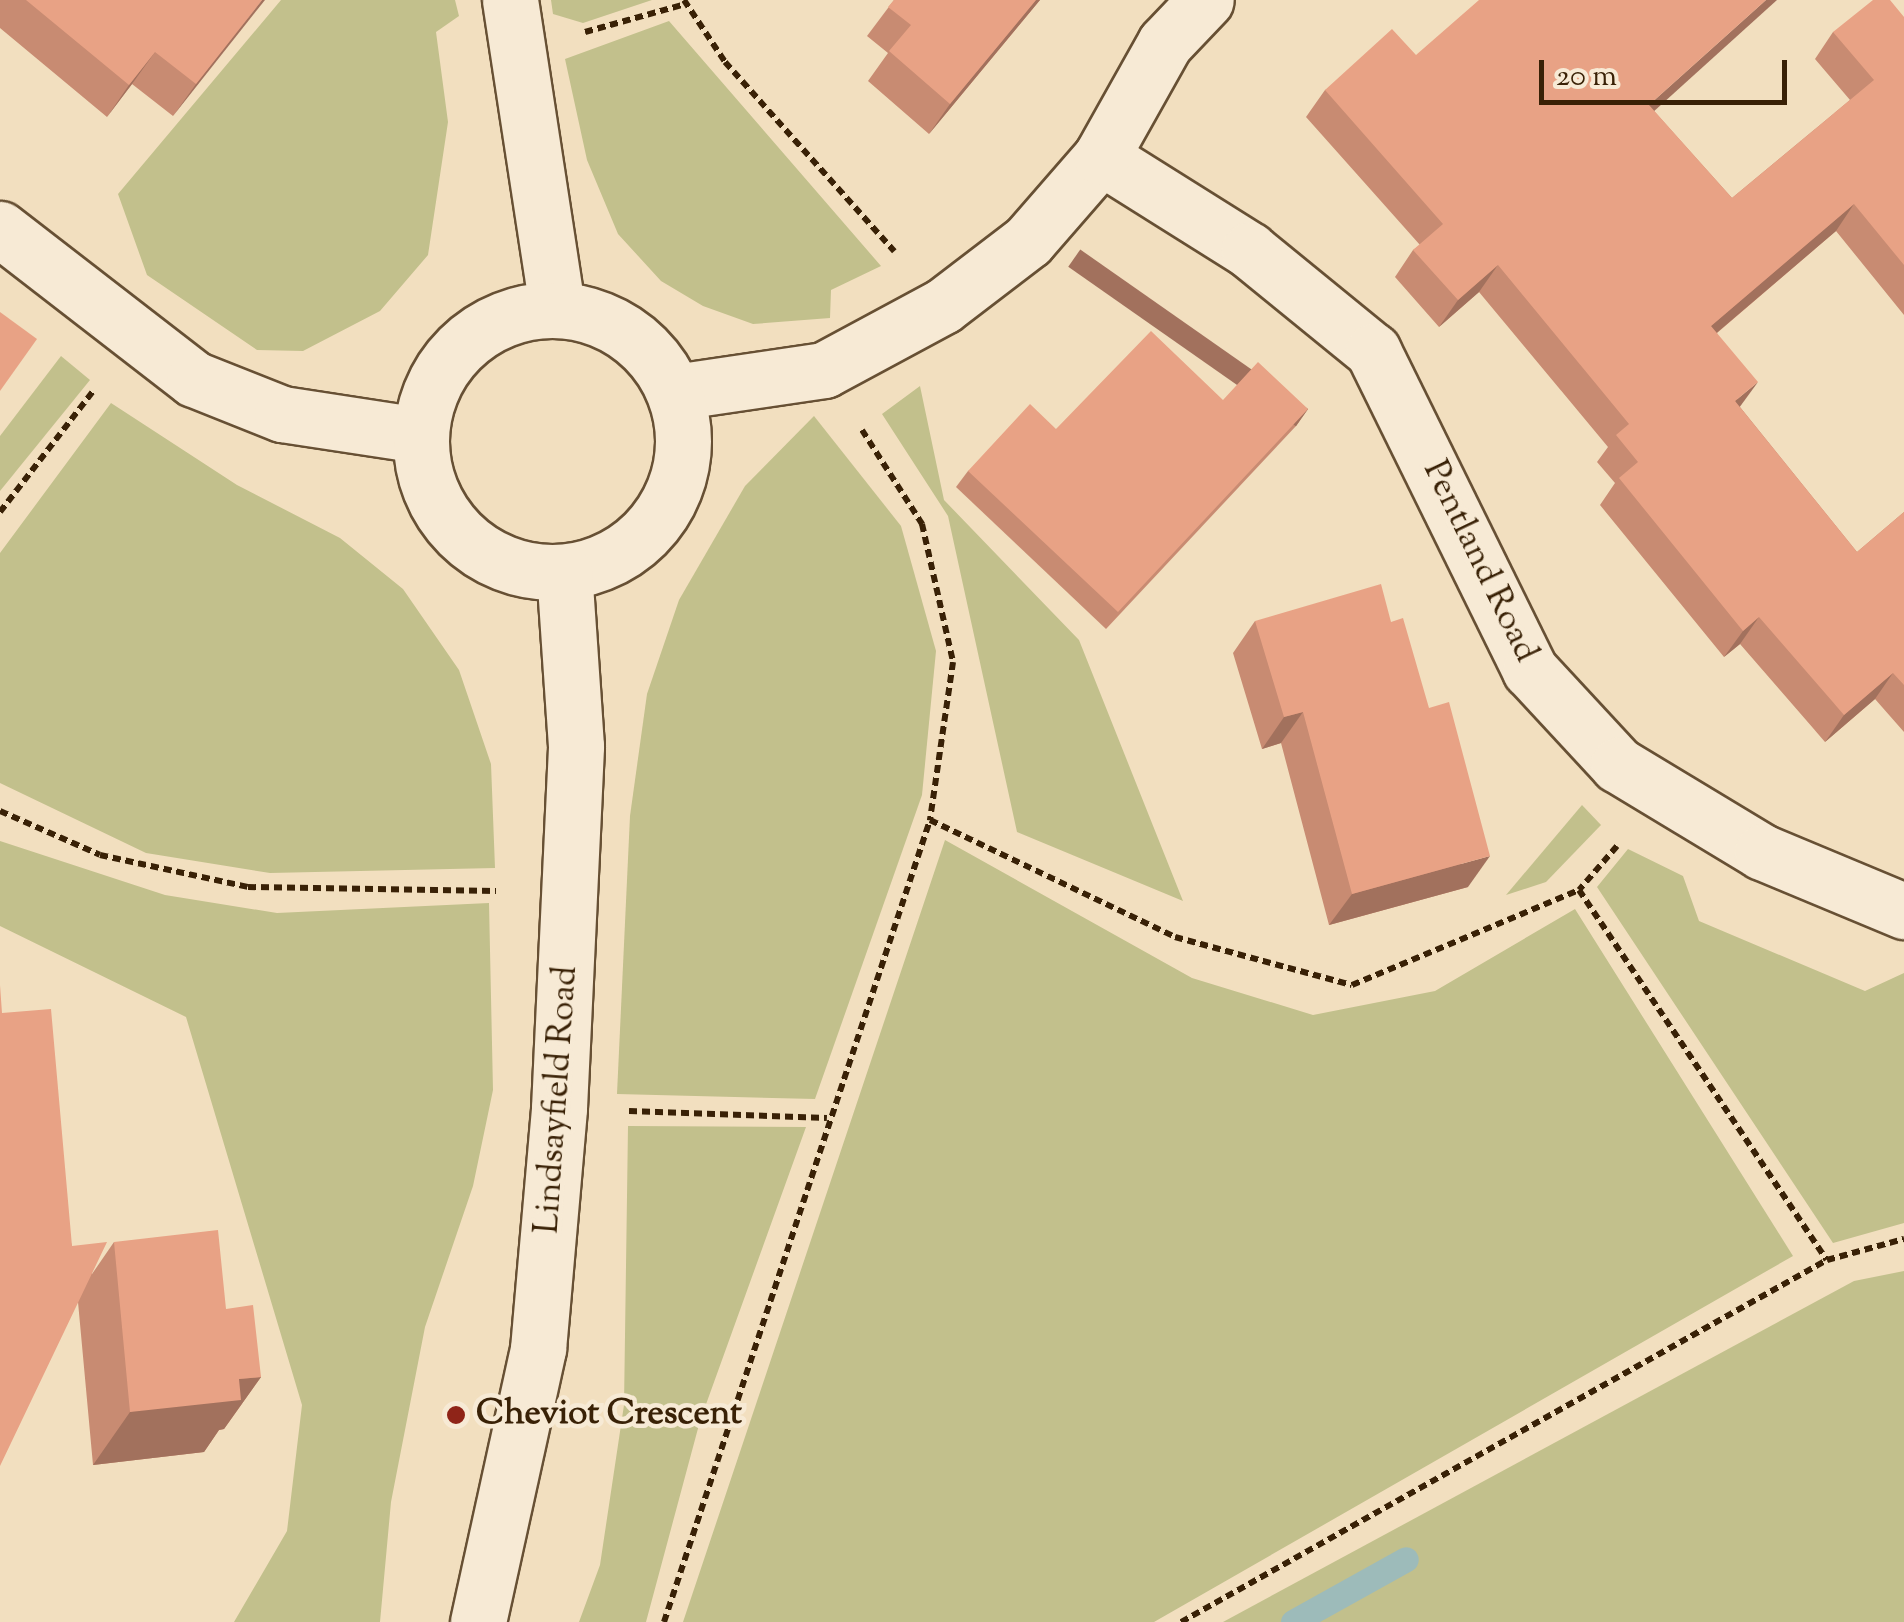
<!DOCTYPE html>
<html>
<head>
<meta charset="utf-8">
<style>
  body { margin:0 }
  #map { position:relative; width:1904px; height:1622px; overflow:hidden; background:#f2dfbf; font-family:"Sorts Mill Goudy",serif }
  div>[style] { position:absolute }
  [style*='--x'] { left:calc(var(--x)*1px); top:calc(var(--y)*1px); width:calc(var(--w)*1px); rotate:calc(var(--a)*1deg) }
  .green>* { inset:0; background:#c2c08c }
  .stream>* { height:25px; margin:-12.5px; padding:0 12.5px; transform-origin:12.5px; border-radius:12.5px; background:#9dbbba }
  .path>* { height:6px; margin-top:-3px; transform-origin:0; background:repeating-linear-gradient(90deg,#392106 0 8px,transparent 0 13px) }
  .roads { filter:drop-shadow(2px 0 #675034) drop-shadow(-2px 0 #675034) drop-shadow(0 2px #675034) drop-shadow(0 -2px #675034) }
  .street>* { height:55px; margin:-27.5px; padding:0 27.5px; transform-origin:27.5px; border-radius:27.5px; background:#f7ead5 }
  .secondary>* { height:55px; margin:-27.5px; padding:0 27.5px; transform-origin:27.5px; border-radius:27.5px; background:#f7ead5 }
  .secondary>.ring { margin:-27.5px; padding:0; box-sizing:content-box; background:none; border:55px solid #f7ead5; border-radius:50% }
  .wall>* { inset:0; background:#c88b72 }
  .shaded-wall>* { inset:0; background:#a2715d; transform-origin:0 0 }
  .building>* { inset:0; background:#e8a285 }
  .dots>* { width:28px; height:28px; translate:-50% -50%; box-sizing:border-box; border:5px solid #f7ead5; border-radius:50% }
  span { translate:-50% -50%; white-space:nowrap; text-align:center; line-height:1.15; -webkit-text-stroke:9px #f7ead5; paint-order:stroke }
  .street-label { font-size:35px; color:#392106 }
  .poi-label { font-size:35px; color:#392106; font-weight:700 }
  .left { translate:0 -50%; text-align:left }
  .scale { position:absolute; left:1539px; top:60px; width:248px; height:45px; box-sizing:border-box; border:5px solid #392106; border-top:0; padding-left:12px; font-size:30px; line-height:35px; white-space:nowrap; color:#392106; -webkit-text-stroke:8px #f7ead5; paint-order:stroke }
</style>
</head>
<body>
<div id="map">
  <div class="green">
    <div style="clip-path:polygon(281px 0,455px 0,459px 16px,436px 32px,448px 122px,428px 255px,380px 311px,303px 351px,257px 350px,147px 275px,118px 194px)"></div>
    <div style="clip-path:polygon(551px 0,652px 0,583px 23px,553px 14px)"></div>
    <div style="clip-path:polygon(669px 21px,881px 266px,831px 290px,830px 318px,753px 324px,703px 306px,661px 281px,618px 234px,587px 160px,565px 59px)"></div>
    <div style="clip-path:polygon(61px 356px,90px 380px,0 491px,0 436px)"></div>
    <div style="clip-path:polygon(920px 386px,944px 500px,1079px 640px,1183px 901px,1017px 832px,948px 516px,882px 414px)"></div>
    <div style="clip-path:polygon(111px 403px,237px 485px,340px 538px,403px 589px,459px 670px,491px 764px,495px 868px,270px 873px,146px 853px,0 783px,0 553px)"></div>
    <div style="clip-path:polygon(814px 416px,901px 526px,936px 651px,922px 795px,815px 1099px,617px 1094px,630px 816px,647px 694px,679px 600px,745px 486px)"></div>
    <div style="clip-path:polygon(1582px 805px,1601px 825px,1546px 882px,1506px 895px)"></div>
    <div style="clip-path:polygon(945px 840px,1192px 978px,1313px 1015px,1435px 991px,1575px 909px,1793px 1256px,1154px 1622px,683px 1622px)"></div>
    <div style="clip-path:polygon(0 841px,165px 895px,277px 913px,489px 903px,493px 1090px,473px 1186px,425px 1327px,391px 1502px,380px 1622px,234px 1622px,287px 1531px,302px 1405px,186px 1017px,0 926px)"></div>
    <div style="clip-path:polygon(1628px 849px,1683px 876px,1699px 921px,1865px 991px,1904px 973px,1904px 1223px,1833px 1243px,1597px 887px)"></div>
    <div style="clip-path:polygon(628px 1126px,806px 1127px,700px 1421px,646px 1622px,579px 1622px,600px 1565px,624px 1405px)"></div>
    <div style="clip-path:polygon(1904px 1271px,1904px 1622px,1223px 1622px,1854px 1281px)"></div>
  </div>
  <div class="stream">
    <div style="--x:1293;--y:1622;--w:129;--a:-29.1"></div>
  </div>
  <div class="path">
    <div style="--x:684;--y:0;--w:74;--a:56.5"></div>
    <div style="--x:725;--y:62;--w:254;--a:48.2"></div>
    <div style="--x:585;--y:32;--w:104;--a:-15.6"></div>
    <div style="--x:862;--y:430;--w:112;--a:57.4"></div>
    <div style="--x:922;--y:524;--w:141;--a:77.3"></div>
    <div style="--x:953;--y:662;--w:160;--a:98.3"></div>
    <div style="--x:930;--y:820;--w:272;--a:25.5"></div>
    <div style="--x:1175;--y:937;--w:183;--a:15.2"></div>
    <div style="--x:1352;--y:985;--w:246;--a:-22.7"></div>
    <div style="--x:0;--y:512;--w:154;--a:-52.4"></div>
    <div style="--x:0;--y:811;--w:109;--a:23.7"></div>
    <div style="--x:100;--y:855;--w:151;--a:12.2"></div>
    <div style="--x:248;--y:887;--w:248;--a:0.9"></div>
    <div style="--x:1617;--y:846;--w:58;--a:130.8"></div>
    <div style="--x:1579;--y:890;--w:445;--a:56.2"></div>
    <div style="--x:629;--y:1111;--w:198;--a:2"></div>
    <div style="--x:664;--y:1622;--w:845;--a:-71.65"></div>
    <div style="--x:1181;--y:1622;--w:741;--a:-29.27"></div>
    <div style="--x:1827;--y:1260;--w:80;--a:-15.3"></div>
  </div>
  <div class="roads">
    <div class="street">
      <div style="--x:1101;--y:157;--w:175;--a:32.1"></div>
      <div style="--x:1249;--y:250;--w:160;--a:39.2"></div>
      <div style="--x:1373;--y:351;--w:356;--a:63.8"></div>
      <div style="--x:1530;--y:670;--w:129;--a:47.2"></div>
      <div style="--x:1618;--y:765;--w:168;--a:31.1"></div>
      <div style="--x:1762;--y:852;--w:154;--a:22.6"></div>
      <div style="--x:0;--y:229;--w:245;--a:37.7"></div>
      <div style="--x:194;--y:379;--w:95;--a:21.7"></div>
      <div style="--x:282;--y:414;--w:140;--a:8.7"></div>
      <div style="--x:675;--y:392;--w:151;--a:-8.4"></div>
      <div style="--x:824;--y:370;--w:135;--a:-28.3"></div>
      <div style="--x:943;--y:306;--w:107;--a:-37.4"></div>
      <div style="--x:1028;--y:241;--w:111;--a:-49"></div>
      <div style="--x:1101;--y:157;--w:131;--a:-60.7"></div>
      <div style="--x:1165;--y:43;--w:59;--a:-46.4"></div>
    </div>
    <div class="secondary">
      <div style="--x:510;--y:0;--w:312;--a:81.3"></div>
      <div class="ring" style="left:421px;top:310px;width:207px;height:207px"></div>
      <div style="--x:478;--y:1622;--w:280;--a:-77.6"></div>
      <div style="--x:538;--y:1349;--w:242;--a:-85"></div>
      <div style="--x:559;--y:1108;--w:362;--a:-87.3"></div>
      <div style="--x:576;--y:746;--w:174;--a:-93.9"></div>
    </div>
  </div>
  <div class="wall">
    <div style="clip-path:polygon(0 0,262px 0,173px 116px,132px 84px,107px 117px,0 28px)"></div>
    <div style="clip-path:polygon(894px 0,1040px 0,929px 134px,868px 81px,888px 53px,867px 36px)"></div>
    <div style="clip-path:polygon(1904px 17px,1904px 315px,1836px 231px,1717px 333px,1740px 407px,1857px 552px,1904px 512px,1904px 732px,1875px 699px,1825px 742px,1740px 644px,1724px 657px,1600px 505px,1615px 483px,1597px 462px,1608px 447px,1479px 292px,1439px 327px,1395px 277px,1413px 250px,1420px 245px,1306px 117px,1325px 90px,1416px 55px,1654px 111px,1732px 198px,1850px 100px,1815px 59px,1833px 32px)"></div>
    <div style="clip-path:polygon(1223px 400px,1308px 409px,1296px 426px,1106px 629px,956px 487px,968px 471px,1056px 429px)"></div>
    <div style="clip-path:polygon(1255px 621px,1391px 622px,1468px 887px,1329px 925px,1281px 743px,1262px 749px,1233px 653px)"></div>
    <div style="clip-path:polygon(2px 1013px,72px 1246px,92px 1274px,114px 1242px,226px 1309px,261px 1377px,224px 1429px,219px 1430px,204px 1452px,93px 1465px,78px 1302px)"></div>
  </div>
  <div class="shaded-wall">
    <div style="clip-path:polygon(262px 0,265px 0,173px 116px,196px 84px)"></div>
    <div style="clip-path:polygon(1036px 0,1040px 0,929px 134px,950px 104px)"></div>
    <div style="clip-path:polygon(1766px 0,1777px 0,1631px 132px,1649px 105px)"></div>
    <div style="clip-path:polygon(155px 52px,132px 84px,107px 117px,129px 85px)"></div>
    <div style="clip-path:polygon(1854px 204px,1836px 231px,1693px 353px,1711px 326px)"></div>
    <div style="clip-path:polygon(1498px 265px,1479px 292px,1439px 327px,1458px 300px)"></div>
    <div style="clip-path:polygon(1758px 382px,1739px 408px,1735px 401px)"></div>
    <div style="left:1308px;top:409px;width:21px;height:278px;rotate:125deg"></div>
    <div style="clip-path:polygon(1759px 617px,1740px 644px,1724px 657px,1743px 631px)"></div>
    <div style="clip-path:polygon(1893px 673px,1875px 699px,1825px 742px,1844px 715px)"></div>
    <div style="clip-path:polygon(1303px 712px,1281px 743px,1262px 749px,1284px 717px)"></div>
    <div style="clip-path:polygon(1490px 856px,1468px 887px,1329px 925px,1352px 894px)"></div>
    <div style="clip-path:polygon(261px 1377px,224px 1429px,219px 1430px,204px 1452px,93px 1465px,130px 1412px,239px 1379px)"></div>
  </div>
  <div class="building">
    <div style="clip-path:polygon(26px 0,262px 0,196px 84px,155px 52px,129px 85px)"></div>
    <div style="clip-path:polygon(894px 0,1036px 0,950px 104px,889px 51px,911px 25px,888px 7px)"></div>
    <div style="clip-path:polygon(1479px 0,1766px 0,1649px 105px,1732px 198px,1874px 80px,1833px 32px,1873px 0,1890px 0,1904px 17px,1904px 265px,1854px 204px,1711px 326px,1758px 382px,1735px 401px,1857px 552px,1904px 512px,1904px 685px,1893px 673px,1844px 715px,1759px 617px,1743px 631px,1619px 478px,1638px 462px,1616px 435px,1629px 424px,1498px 265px,1458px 300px,1413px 250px,1443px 224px,1325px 90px,1392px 29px,1416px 55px)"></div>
    <div style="clip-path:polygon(0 312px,37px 339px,0 391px)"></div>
    <div style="clip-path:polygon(1151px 331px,1223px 400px,1258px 362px,1308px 409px,1118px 612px,968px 471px,1030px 404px,1056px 429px)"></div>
    <div style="clip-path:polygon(1381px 584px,1391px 622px,1403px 618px,1429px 708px,1449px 702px,1490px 856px,1352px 894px,1303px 712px,1284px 717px,1255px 621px)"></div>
    <div style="clip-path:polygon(0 985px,2px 1013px,51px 1009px,72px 1246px,107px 1242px,0 1466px)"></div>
    <div style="clip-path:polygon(218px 1230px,226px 1309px,253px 1305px,261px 1377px,239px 1379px,241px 1400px,130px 1412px,114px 1242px)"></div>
  </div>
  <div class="dots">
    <div style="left:456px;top:1415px;background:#8f2418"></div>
  </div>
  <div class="street-label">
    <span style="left:1479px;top:562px;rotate:64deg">Pentland Road</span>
    <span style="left:558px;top:1100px;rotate:-86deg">Lindsayfield Road</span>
  </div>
  <div class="poi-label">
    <span class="left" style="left:476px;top:1415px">Cheviot Crescent</span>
  </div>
  <div class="scale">20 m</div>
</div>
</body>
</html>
